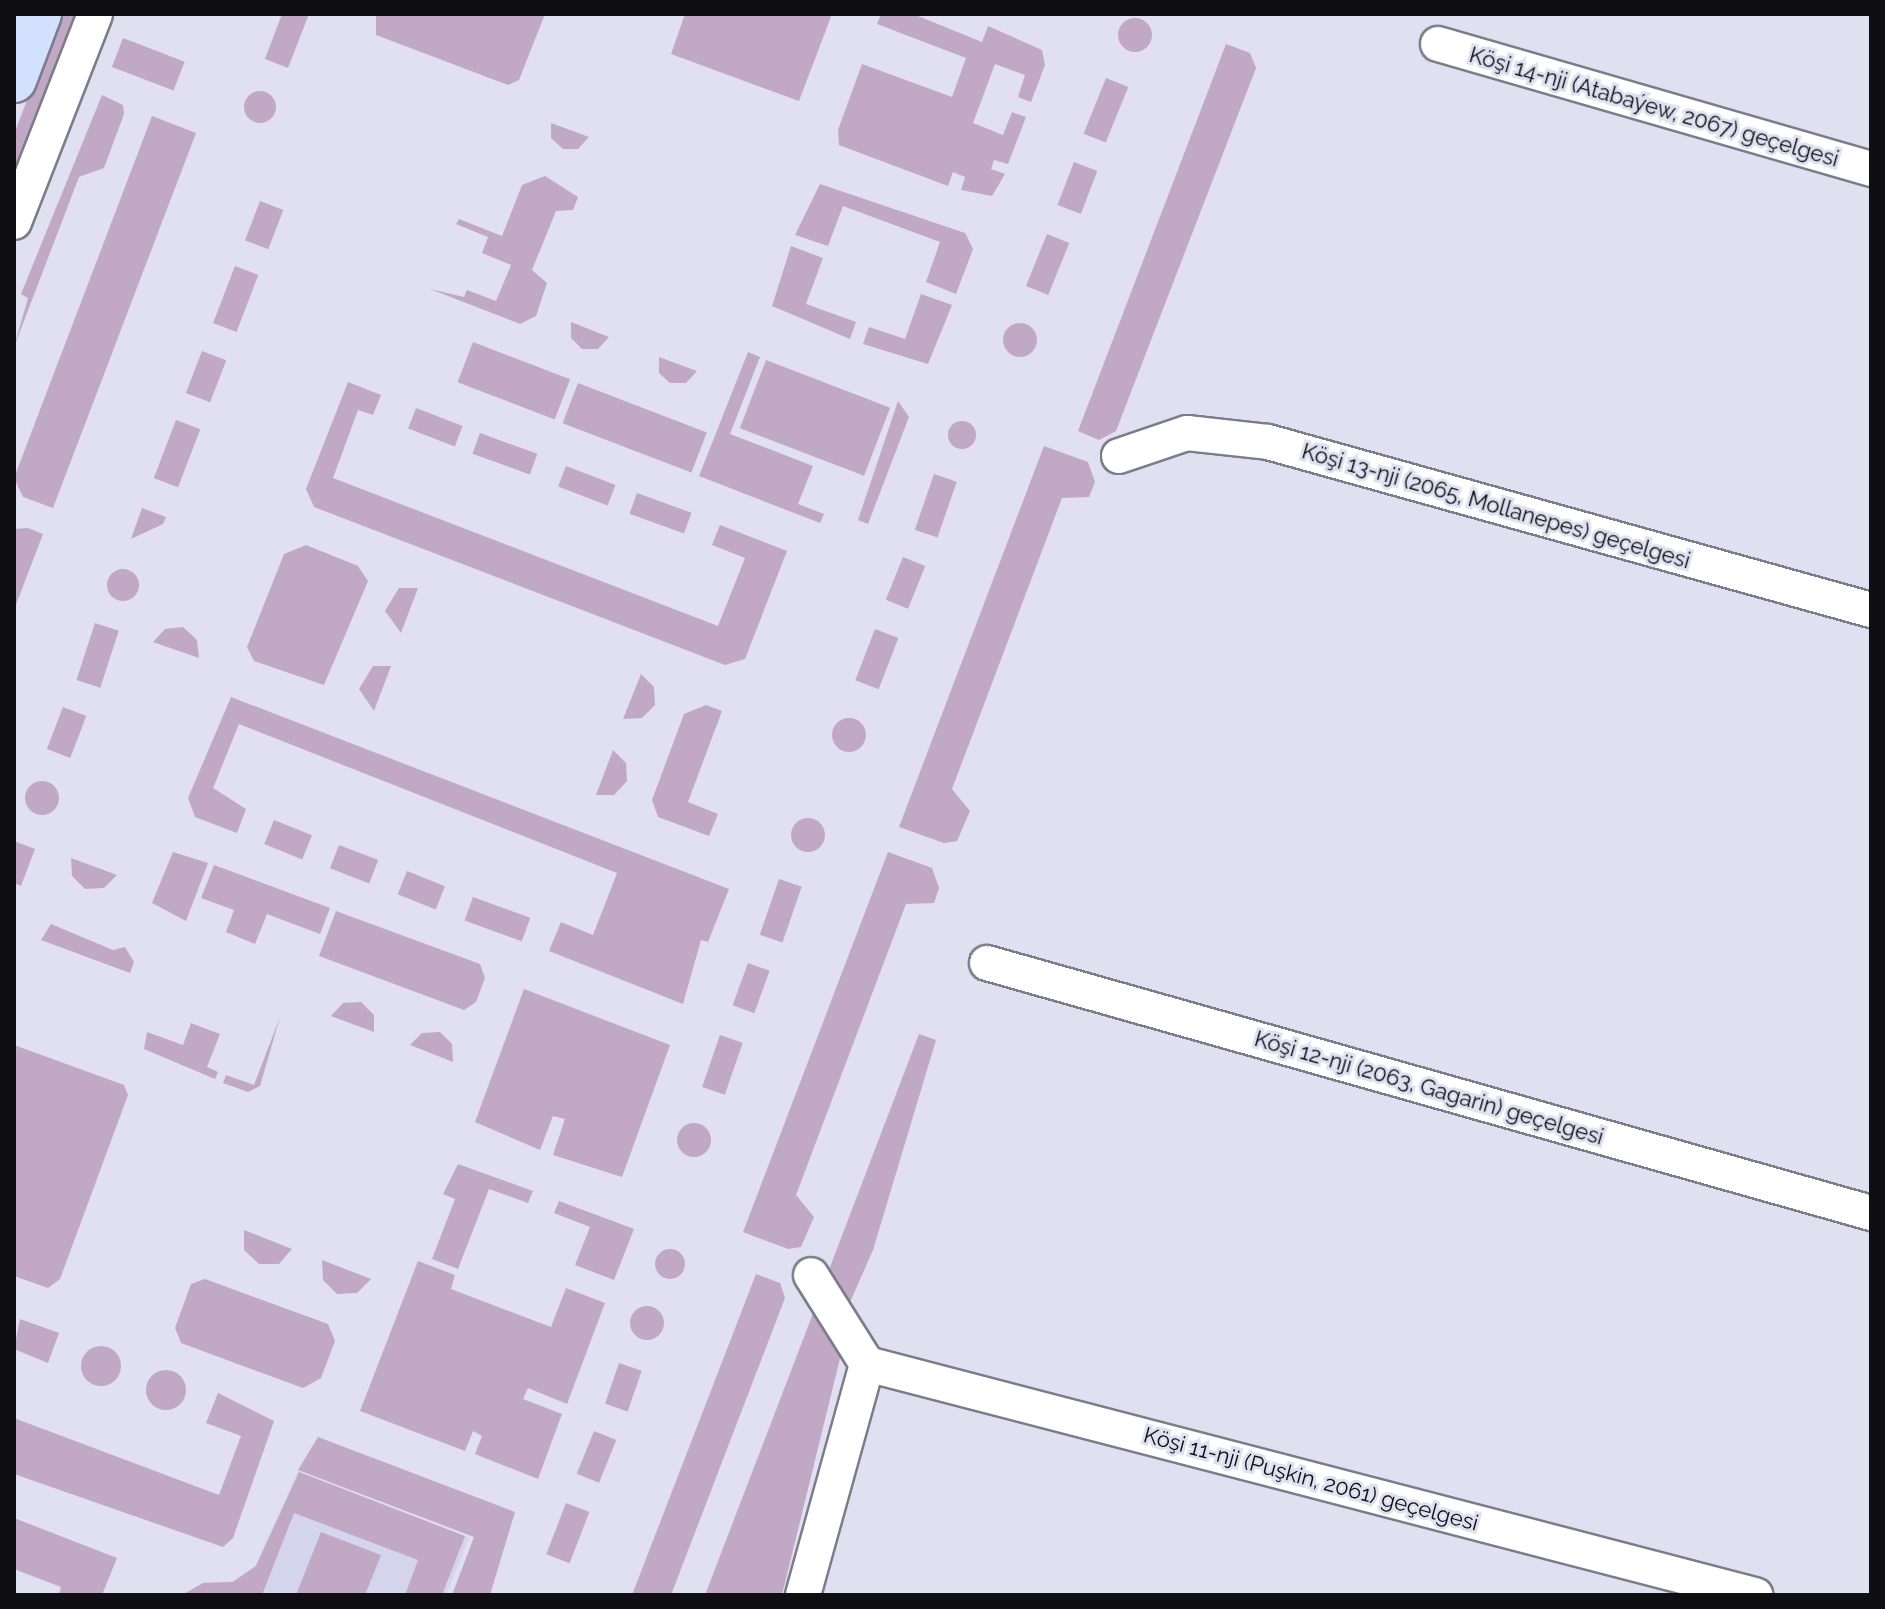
<!DOCTYPE html>
<html>
<head>
<meta charset="utf-8">
<style>
  body { margin:0 }
  #map { position:relative; width:1885px; height:1609px; overflow:hidden; background:#e0e0f1; font-family:Raleway,sans-serif }
  div>[style] { position:absolute }
  [style*='--x'] { left:calc(var(--x)*1px); top:calc(var(--y)*1px); width:calc(var(--w)*1px); rotate:calc(var(--a)*1deg) }
  .built>* { inset:0; background:#d4d4ed }
  .green>* { inset:0; background:#c1a8c4; transform-origin:0 0 }
  .round { border-radius:50% }
  .roads { filter:drop-shadow(2px 0 #7c7c8c) drop-shadow(-2px 0 #7c7c8c) drop-shadow(0 2px #7c7c8c) drop-shadow(0 -2px #7c7c8c) }
  .minor>* { height:34px; margin:-17px; padding:0 17px; transform-origin:17px; border-radius:17px; background:#fff }
  .primary>* { height:44px; margin:-22px; padding:0 22px; transform-origin:22px; border-radius:22px; background:#d3e0fe }
  span { translate:-50% -50%; white-space:nowrap; text-align:center; line-height:1.15; -webkit-text-stroke:6px #e0e0f1; paint-order:stroke }
  .street-label { font-size:22px; color:#0e0e13 }
  .frame { position:absolute; inset:0; border:16px solid #0e0e13; pointer-events:none }
</style>
</head>
<body>
<div id="map">
  <div class="built">
    <div style="clip-path:polygon(298px 1471px,469px 1538px,446px 1595px,182px 1595px,203px 1583px,233px 1581px,255px 1566px)"></div>
  </div>
  <div class="green">
    <div style="clip-path:polygon(60px 14px,76px 14px,14px 173px,14px 134px)"></div>
    <div style="clip-path:polygon(282px 14px,309px 14px,288px 68px,265px 59px)"></div>
    <div style="clip-path:polygon(376px 14px,545px 14px,519px 80px,508px 85px,376px 35px)"></div>
    <div style="clip-path:polygon(685px 14px,832px 14px,799px 101px,671px 54px)"></div>
    <div style="clip-path:polygon(881px 14px,913px 14px,982px 42px,988px 26px,1042px 50px,1045px 65px,1031px 102px,1018px 97px,1025px 75px,995px 64px,973px 123px,1003px 135px,1012px 112px,1026px 117px,1008px 164px,994px 160px,991px 169px,1005px 174px,992px 196px,961px 190px,965px 177px,953px 172px,948px 186px,839px 145px,838px 130px,862px 64px,952px 97px,966px 58px,877px 24px)"></div>
    <div class="round" style="left:1118px;top:18px;width:34px;height:34px"></div>
    <div style="left:123px;top:38px;width:66px;height:31px;rotate:21deg"></div>
    <div style="clip-path:polygon(1226px 44px,1250px 53px,1256px 68px,1116px 431px,1099px 440px,1078px 431px)"></div>
    <div style="left:1106px;top:78px;width:24px;height:60px;rotate:22deg"></div>
    <div class="round" style="left:244px;top:91px;width:32px;height:32px"></div>
    <div style="clip-path:polygon(102px 95px,123px 105px,124px 114px,104px 168px,79px 177px,14px 347px,28px 298px,21px 294px)"></div>
    <div style="clip-path:polygon(152px 116px,196px 133px,53px 508px,23px 497px,14px 478px)"></div>
    <div style="clip-path:polygon(551px 123px,589px 137px,578px 149px,563px 149px,551px 138px)"></div>
    <div style="left:1074px;top:162px;width:25px;height:46px;rotate:21deg"></div>
    <div style="clip-path:polygon(545px 176px,578px 197px,573px 210px,556px 211px,532px 270px,547px 283px,536px 316px,520px 324px,430px 289px,464px 297px,467px 290px,496px 301px,511px 265px,482px 253px,488px 237px,456px 224px,459px 219px,502px 236px,522px 185px)"></div>
    <div style="clip-path:polygon(820px 184px,965px 233px,973px 249px,956px 294px,926px 282px,940px 242px,843px 206px,828px 246px,795px 235px)"></div>
    <div style="left:260px;top:201px;width:25px;height:42px;rotate:21deg"></div>
    <div style="left:1047px;top:234px;width:24px;height:56px;rotate:22deg"></div>
    <div style="clip-path:polygon(791px 246px,823px 258px,806px 304px,856px 322px,850px 339px,772px 306px)"></div>
    <div style="left:235px;top:266px;width:25px;height:61px;rotate:21deg"></div>
    <div style="clip-path:polygon(921px 294px,952px 305px,928px 364px,863px 344px,869px 327px,905px 339px)"></div>
    <div style="clip-path:polygon(571px 322px,609px 337px,598px 349px,582px 349px,571px 338px)"></div>
    <div class="round" style="left:1003px;top:323px;width:34px;height:34px"></div>
    <div style="left:473px;top:342px;width:104px;height:43px;rotate:21deg"></div>
    <div style="left:202px;top:351px;width:26px;height:45px;rotate:21deg"></div>
    <div style="clip-path:polygon(748px 352px,760px 357px,730px 434px,813px 466px,798px 504px,824px 514px,820px 523px,699px 476px)"></div>
    <div style="clip-path:polygon(659px 357px,697px 371px,686px 383px,670px 383px,659px 373px)"></div>
    <div style="left:766px;top:360px;width:133px;height:73px;rotate:21deg"></div>
    <div style="clip-path:polygon(348px 382px,381px 395px,373px 415px,358px 410px,333px 478px,718px 626px,745px 558px,712px 545px,720px 525px,787px 551px,745px 659px,725px 665px,314px 507px,306px 489px)"></div>
    <div style="left:578px;top:383px;width:138px;height:43px;rotate:21deg"></div>
    <div style="clip-path:polygon(898px 401px,909px 417px,868px 524px,858px 520px)"></div>
    <div style="left:416px;top:408px;width:50px;height:22px;rotate:21deg"></div>
    <div style="left:176px;top:420px;width:26px;height:62px;rotate:21deg"></div>
    <div class="round" style="left:948px;top:421px;width:28px;height:28px"></div>
    <div style="left:480px;top:433px;width:61px;height:22px;rotate:20deg"></div>
    <div style="clip-path:polygon(1044px 446px,1088px 462px,1095px 482px,1089px 497px,1062px 498px,952px 789px,970px 811px,957px 841px,944px 843px,899px 827px)"></div>
    <div style="left:566px;top:466px;width:53px;height:22px;rotate:21deg"></div>
    <div style="left:934px;top:474px;width:24px;height:59px;rotate:19deg"></div>
    <div style="left:637px;top:493px;width:58px;height:22px;rotate:20deg"></div>
    <div style="clip-path:polygon(142px 508px,166px 517px,163px 524px,131px 539px)"></div>
    <div style="clip-path:polygon(28px 528px,43px 534px,14px 610px,14px 529px)"></div>
    <div style="clip-path:polygon(306px 545px,358px 566px,368px 581px,324px 685px,254px 661px,247px 647px,284px 554px)"></div>
    <div style="left:903px;top:557px;width:24px;height:46px;rotate:22deg"></div>
    <div class="round" style="left:107px;top:569px;width:32px;height:32px"></div>
    <div style="clip-path:polygon(399px 588px,418px 588px,401px 633px,385px 611px)"></div>
    <div style="left:95px;top:623px;width:25px;height:60px;rotate:18deg"></div>
    <div style="clip-path:polygon(183px 627px,197px 640px,199px 658px,153px 642px,165px 629px)"></div>
    <div style="left:875px;top:629px;width:25px;height:55px;rotate:21deg"></div>
    <div style="clip-path:polygon(373px 666px,391px 666px,374px 711px,359px 689px)"></div>
    <div style="clip-path:polygon(641px 674px,654px 687px,655px 705px,642px 718px,623px 719px)"></div>
    <div style="clip-path:polygon(231px 697px,729px 889px,708px 942px,701px 940px,683px 1004px,549px 951px,561px 922px,593px 935px,617px 873px,239px 724px,213px 788px,246px 809px,237px 833px,195px 817px,188px 798px)"></div>
    <div style="clip-path:polygon(706px 705px,722px 711px,688px 802px,718px 814px,709px 836px,658px 817px,652px 800px,684px 714px)"></div>
    <div style="left:63px;top:707px;width:25px;height:45px;rotate:21deg"></div>
    <div class="round" style="left:832px;top:718px;width:34px;height:34px"></div>
    <div style="clip-path:polygon(613px 750px,626px 763px,627px 781px,614px 795px,596px 795px)"></div>
    <div class="round" style="left:25px;top:781px;width:34px;height:34px"></div>
    <div class="round" style="left:791px;top:818px;width:34px;height:34px"></div>
    <div style="left:274px;top:820px;width:41px;height:26px;rotate:22deg"></div>
    <div style="clip-path:polygon(14px 841px,35px 849px,21px 886px,14px 883px)"></div>
    <div style="left:339px;top:845px;width:42px;height:25px;rotate:21deg"></div>
    <div style="clip-path:polygon(173px 852px,208px 863px,186px 921px,152px 903px)"></div>
    <div style="clip-path:polygon(888px 852px,932px 868px,939px 888px,934px 903px,906px 904px,796px 1195px,814px 1217px,801px 1247px,788px 1249px,743px 1232px)"></div>
    <div style="clip-path:polygon(71px 858px,117px 875px,104px 888px,85px 889px,72px 876px)"></div>
    <div style="clip-path:polygon(214px 865px,330px 908px,320px 934px,267px 914px,255px 944px,226px 932px,234px 910px,201px 898px)"></div>
    <div style="left:407px;top:871px;width:41px;height:25px;rotate:22deg"></div>
    <div style="left:779px;top:879px;width:24px;height:59px;rotate:19deg"></div>
    <div style="left:473px;top:897px;width:61px;height:25px;rotate:20deg"></div>
    <div style="clip-path:polygon(336px 911px,480px 964px,485px 978px,476px 1002px,464px 1010px,319px 956px)"></div>
    <div style="clip-path:polygon(51px 924px,113px 950px,125px 947px,134px 962px,130px 973px,41px 940px)"></div>
    <div style="left:748px;top:963px;width:23px;height:45px;rotate:20deg"></div>
    <div style="clip-path:polygon(524px 989px,670px 1045px,622px 1177px,553px 1155px,565px 1119px,553px 1116px,540px 1150px,475px 1122px)"></div>
    <div style="clip-path:polygon(361px 1002px,374px 1015px,374px 1032px,331px 1016px,343px 1003px)"></div>
    <div style="clip-path:polygon(280px 1017px,260px 1086px,248px 1092px,223px 1083px,226px 1075px,254px 1085px)"></div>
    <div style="clip-path:polygon(191px 1023px,220px 1034px,207px 1067px,218px 1072px,215px 1079px,144px 1049px,147px 1032px,183px 1045px)"></div>
    <div style="clip-path:polygon(440px 1032px,452px 1044px,453px 1062px,410px 1045px,422px 1033px)"></div>
    <div style="clip-path:polygon(919px 1034px,936px 1040px,873px 1250px,847px 1309px,825px 1280px)"></div>
    <div style="left:720px;top:1035px;width:24px;height:55px;rotate:19deg"></div>
    <div style="clip-path:polygon(14px 1045px,124px 1085px,128px 1095px,60px 1279px,48px 1288px,14px 1276px)"></div>
    <div class="round" style="left:677px;top:1123px;width:34px;height:34px"></div>
    <div style="clip-path:polygon(458px 1164px,533px 1191px,528px 1203px,489px 1189px,458px 1269px,432px 1259px,455px 1199px,443px 1194px)"></div>
    <div style="clip-path:polygon(559px 1201px,634px 1229px,614px 1280px,575px 1265px,590px 1227px,554px 1213px)"></div>
    <div style="clip-path:polygon(244px 1230px,292px 1249px,279px 1264px,259px 1264px,244px 1250px)"></div>
    <div class="round" style="left:655px;top:1249px;width:30px;height:30px"></div>
    <div style="clip-path:polygon(322px 1260px,371px 1279px,357px 1293px,337px 1294px,323px 1280px)"></div>
    <div style="clip-path:polygon(418px 1261px,455px 1275px,451px 1289px,551px 1327px,566px 1288px,605px 1303px,567px 1404px,528px 1388px,523px 1399px,562px 1414px,538px 1479px,475px 1454px,482px 1436px,473px 1431px,465px 1451px,360px 1411px)"></div>
    <div style="clip-path:polygon(756px 1274px,780px 1283px,785px 1298px,671px 1595px,632px 1595px)"></div>
    <div style="clip-path:polygon(205px 1279px,328px 1324px,335px 1341px,321px 1378px,303px 1388px,181px 1343px,175px 1328px,191px 1284px)"></div>
    <div style="clip-path:polygon(817px 1303px,844px 1342px,782px 1595px,705px 1595px)"></div>
    <div class="round" style="left:630px;top:1306px;width:34px;height:34px"></div>
    <div style="clip-path:polygon(20px 1319px,59px 1333px,48px 1363px,14px 1349px)"></div>
    <div class="round" style="left:81px;top:1346px;width:40px;height:40px"></div>
    <div style="left:619px;top:1363px;width:24px;height:43px;rotate:19deg"></div>
    <div class="round" style="left:146px;top:1370px;width:40px;height:40px"></div>
    <div style="clip-path:polygon(218px 1393px,274px 1421px,233px 1538px,223px 1547px,14px 1474px,14px 1418px,219px 1495px,241px 1436px,206px 1423px)"></div>
    <div style="left:594px;top:1431px;width:24px;height:46px;rotate:22deg"></div>
    <div style="clip-path:polygon(318px 1437px,515px 1512px,490px 1595px,452px 1595px,474px 1537px,298px 1470px)"></div>
    <div style="clip-path:polygon(299px 1472px,465px 1536px,442px 1595px,405px 1595px,418px 1560px,294px 1513px,262px 1595px,182px 1595px,203px 1583px,233px 1582px,256px 1566px)"></div>
    <div style="left:566px;top:1503px;width:25px;height:55px;rotate:21deg"></div>
    <div style="clip-path:polygon(14px 1518px,117px 1558px,102px 1595px,59px 1595px,61px 1587px,14px 1569px)"></div>
    <div style="clip-path:polygon(321px 1532px,381px 1555px,365px 1595px,296px 1595px)"></div>
  </div>
  <div class="roads">
    <div class="minor">
      <div style="--x:1438;--y:44;--w:451;--a:16.1"></div>
      <div style="--x:14;--y:222;--w:223;--a:-68.7"></div>
      <div style="--x:1119;--y:456;--w:72;--a:-18.7"></div>
      <div style="--x:1187;--y:433;--w:81;--a:6.3"></div>
      <div style="--x:1268;--y:442;--w:626;--a:15.57"></div>
      <div style="--x:987;--y:963;--w:919;--a:15.79"></div>
      <div style="--x:867;--y:1364;--w:918;--a:14.58"></div>
      <div style="--x:803;--y:1595;--w:240;--a:-74.5"></div>
      <div style="--x:867;--y:1364;--w:105;--a:-122.2"></div>
    </div>
    <div class="primary">
      <div style="--x:14;--y:80;--w:71;--a:-69.3"></div>
    </div>
  </div>
  <div class="street-label">
    <span style="left:1654px;top:107px;rotate:16deg">Köşi 14-nji (Atabaýew, 2067) geçelgesi</span>
    <span style="left:1496px;top:506px;rotate:16deg">Köşi 13-nji (2065, Mollanepes) geçelgesi</span>
    <span style="left:1429px;top:1088px;rotate:16deg">Köşi 12-nji (2063, Gagarin) geçelgesi</span>
    <span style="left:1311px;top:1479px;rotate:15deg">Köşi 11-nji (Puşkin, 2061) geçelgesi</span>
  </div>
  <div class="frame"></div>
</div>
</body>
</html>
